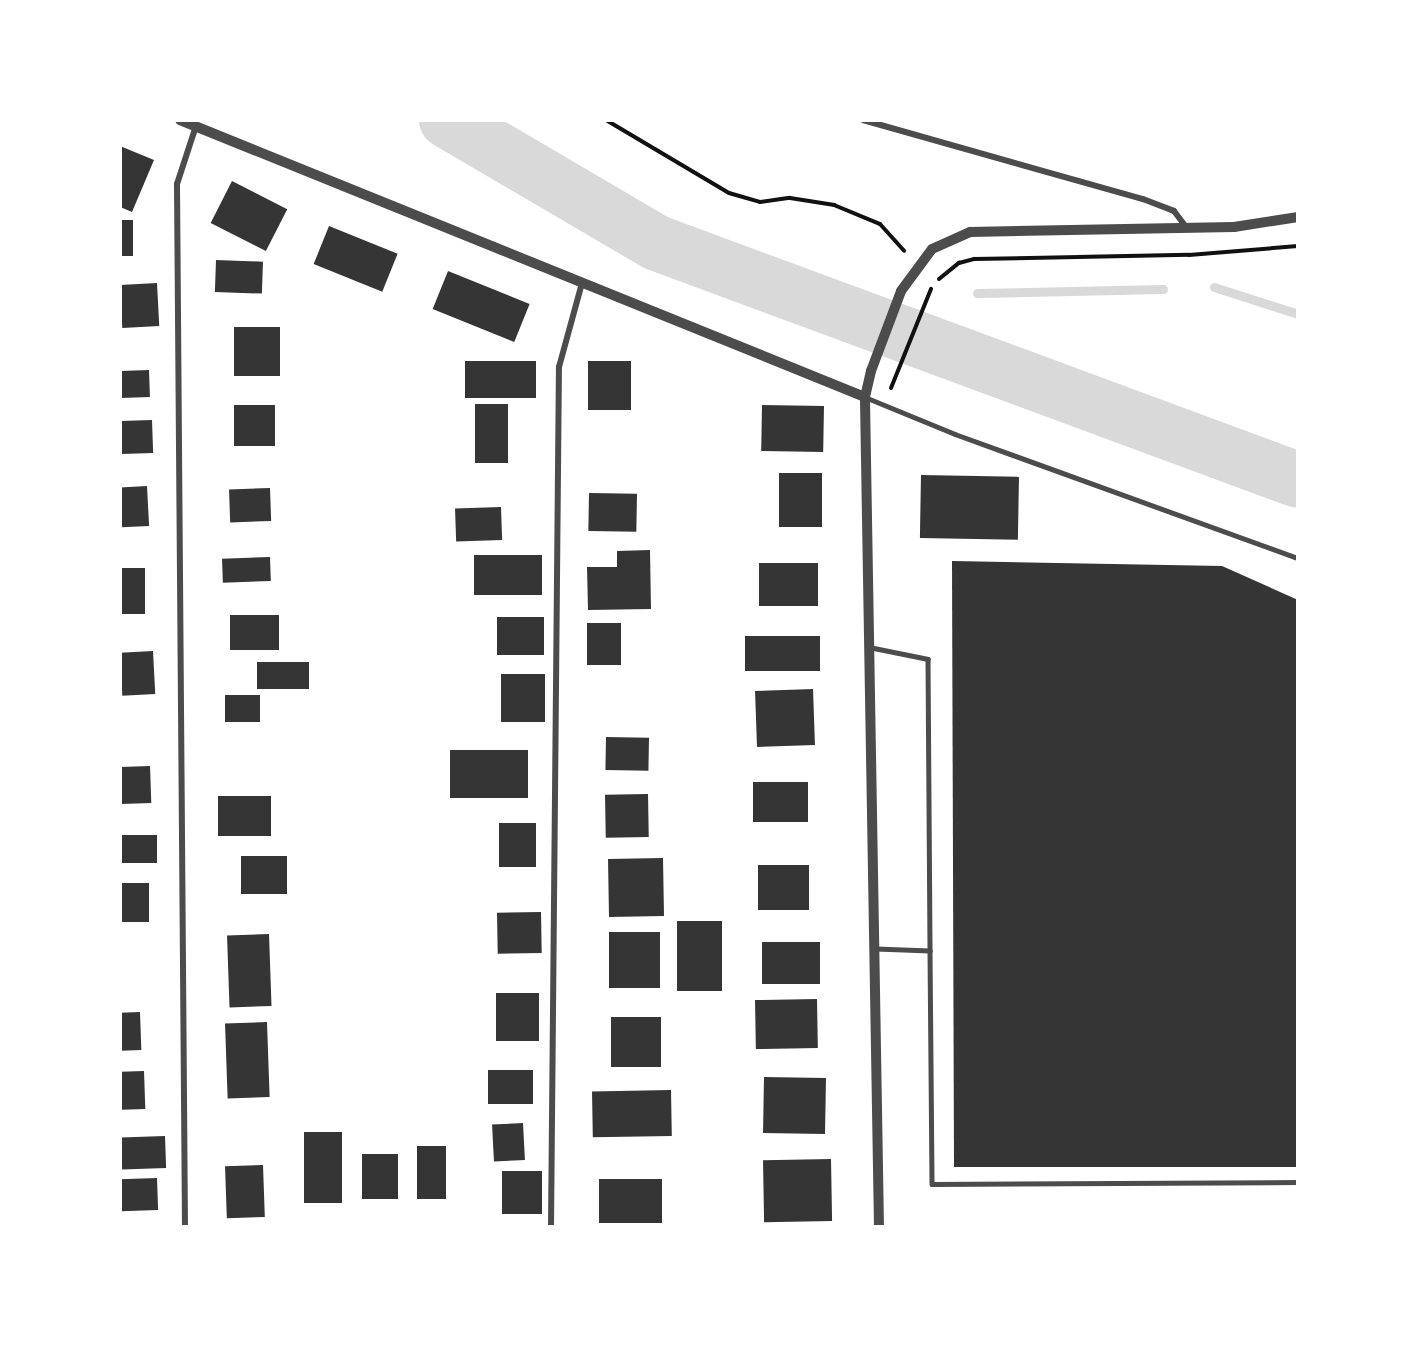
<!DOCTYPE html>
<html>
<head>
<meta charset="utf-8">
<style>
  body { margin:0 }
  #map { position:relative; width:1418px; height:1347px; overflow:hidden; background:#fff; font-family:"Noto Sans",sans-serif }
  div>[style] { position:absolute }
  [style*='--x'] { left:calc(var(--x)*1px); top:calc(var(--y)*1px); width:calc(var(--w)*1px); rotate:calc(var(--a)*1deg) }
  .stream>* { height:9px; margin:-4.5px; padding:0 4.5px; transform-origin:4.5px; border-radius:4.5px; background:#d9d9d9 }
  .river>* { height:56px; margin:-28px; padding:0 28px; transform-origin:28px; border-radius:28px; background:#d9d9d9 }
  .building>* { inset:0; background:#353535; transform-origin:0 0 }
  .path>* { height:4px; margin:-2px; padding:0 2px; transform-origin:2px; border-radius:2px; background:#111 }
  .service>* { height:4.5px; margin:-2.25px; padding:0 2.25px; transform-origin:2.25px; border-radius:2.25px; background:#4c4c4c }
  .minor>* { height:6px; margin:-3px; padding:0 3px; transform-origin:3px; border-radius:3px; background:#4c4c4c }
  .tertiary>* { height:10px; margin:-5px; padding:0 5px; transform-origin:5px; border-radius:5px; background:#4c4c4c }
  span { translate:-50% -50%; white-space:nowrap; text-align:center; line-height:1.15; -webkit-text-stroke:4.5px #fff; paint-order:stroke }
  .frame { position:absolute; inset:0; border:122px solid #fff; pointer-events:none }
</style>
</head>
<body>
<div id="map">
  <div class="stream">
    <div style="--x:1214;--y:287;--w:88;--a:17.8"></div>
    <div style="--x:977;--y:293;--w:186;--a:-1.2"></div>
  </div>
  <div class="river">
    <div style="--x:447;--y:120;--w:243;--a:30.4"></div>
    <div style="--x:657;--y:243;--w:683;--a:20.29"></div>
  </div>
  <div class="building">
    <div style="clip-path:polygon(120px 146px,154px 160px,132px 212px,120px 207px)"></div>
    <div style="left:232px;top:181px;width:62px;height:47px;rotate:27deg"></div>
    <div style="left:120px;top:220px;width:13px;height:36px"></div>
    <div style="left:329px;top:226px;width:74px;height:41px;rotate:22deg"></div>
    <div style="left:216px;top:260px;width:47px;height:32px;rotate:2deg"></div>
    <div style="left:448px;top:271px;width:88px;height:41px;rotate:22deg"></div>
    <div style="left:157px;top:283px;width:43px;height:37px;rotate:87deg"></div>
    <div style="left:234px;top:327px;width:46px;height:49px"></div>
    <div style="left:465px;top:361px;width:71px;height:37px"></div>
    <div style="left:588px;top:361px;width:43px;height:49px"></div>
    <div style="left:149px;top:370px;width:27px;height:29px;rotate:88deg"></div>
    <div style="left:475px;top:404px;width:33px;height:59px"></div>
    <div style="left:234px;top:405px;width:41px;height:41px"></div>
    <div style="left:762px;top:405px;width:62px;height:46px;rotate:1deg"></div>
    <div style="left:152px;top:420px;width:33px;height:32px;rotate:88deg"></div>
    <div style="left:779px;top:473px;width:43px;height:54px"></div>
    <div style="left:921px;top:475px;width:98px;height:63px;rotate:1deg"></div>
    <div style="left:147px;top:486px;width:40px;height:27px;rotate:87deg"></div>
    <div style="left:270px;top:488px;width:33px;height:41px;rotate:88deg"></div>
    <div style="left:589px;top:493px;width:48px;height:38px;rotate:1deg"></div>
    <div style="left:501px;top:507px;width:33px;height:46px;rotate:88deg"></div>
    <div style="clip-path:polygon(650px 550px,651px 609px,588px 610px,587px 567px,617px 567px,617px 551px)"></div>
    <div style="left:542px;top:555px;width:40px;height:68px;rotate:90deg"></div>
    <div style="left:270px;top:557px;width:24px;height:48px;rotate:88deg"></div>
    <div style="clip-path:polygon(952px 561px,1222px 566px,1298px 600px,1298px 1167px,954px 1167px)"></div>
    <div style="left:759px;top:563px;width:59px;height:43px"></div>
    <div style="left:120px;top:568px;width:25px;height:46px"></div>
    <div style="left:230px;top:615px;width:49px;height:35px"></div>
    <div style="left:497px;top:617px;width:47px;height:38px"></div>
    <div style="left:587px;top:623px;width:34px;height:42px"></div>
    <div style="left:745px;top:636px;width:75px;height:35px"></div>
    <div style="left:153px;top:651px;width:43px;height:33px;rotate:87deg"></div>
    <div style="left:309px;top:662px;width:27px;height:52px;rotate:90deg"></div>
    <div style="left:501px;top:674px;width:44px;height:48px"></div>
    <div style="left:813px;top:689px;width:56px;height:58px;rotate:88deg"></div>
    <div style="left:225px;top:695px;width:35px;height:27px"></div>
    <div style="left:606px;top:737px;width:43px;height:33px;rotate:1deg"></div>
    <div style="left:528px;top:750px;width:48px;height:78px;rotate:90deg"></div>
    <div style="left:150px;top:766px;width:37px;height:30px;rotate:88deg"></div>
    <div style="left:808px;top:782px;width:40px;height:55px;rotate:90deg"></div>
    <div style="left:648px;top:794px;width:43px;height:43px;rotate:89deg"></div>
    <div style="left:271px;top:796px;width:40px;height:53px;rotate:90deg"></div>
    <div style="left:499px;top:823px;width:37px;height:44px"></div>
    <div style="left:157px;top:835px;width:28px;height:37px;rotate:90deg"></div>
    <div style="left:241px;top:856px;width:46px;height:38px"></div>
    <div style="left:663px;top:858px;width:58px;height:55px;rotate:89deg"></div>
    <div style="left:758px;top:865px;width:51px;height:45px"></div>
    <div style="left:120px;top:883px;width:29px;height:39px"></div>
    <div style="left:541px;top:912px;width:41px;height:44px;rotate:89deg"></div>
    <div style="left:677px;top:921px;width:45px;height:70px"></div>
    <div style="left:609px;top:932px;width:51px;height:56px"></div>
    <div style="left:269px;top:934px;width:72px;height:42px;rotate:88deg"></div>
    <div style="left:762px;top:942px;width:58px;height:42px"></div>
    <div style="left:496px;top:993px;width:43px;height:48px"></div>
    <div style="left:817px;top:999px;width:49px;height:62px;rotate:89deg"></div>
    <div style="left:140px;top:1012px;width:38px;height:20px;rotate:88deg"></div>
    <div style="left:611px;top:1017px;width:50px;height:50px"></div>
    <div style="left:267px;top:1022px;width:75px;height:42px;rotate:88deg"></div>
    <div style="left:488px;top:1070px;width:45px;height:34px"></div>
    <div style="left:144px;top:1071px;width:38px;height:24px;rotate:88deg"></div>
    <div style="left:764px;top:1077px;width:62px;height:56px;rotate:1deg"></div>
    <div style="left:671px;top:1090px;width:46px;height:79px;rotate:89deg"></div>
    <div style="left:523px;top:1123px;width:37px;height:31px;rotate:87deg"></div>
    <div style="left:304px;top:1132px;width:38px;height:71px"></div>
    <div style="left:165px;top:1136px;width:32px;height:44px;rotate:88deg"></div>
    <div style="left:417px;top:1146px;width:29px;height:53px"></div>
    <div style="left:362px;top:1154px;width:36px;height:45px"></div>
    <div style="left:831px;top:1159px;width:62px;height:68px;rotate:89deg"></div>
    <div style="left:263px;top:1165px;width:52px;height:38px;rotate:88deg"></div>
    <div style="left:502px;top:1171px;width:40px;height:43px"></div>
    <div style="left:157px;top:1178px;width:32px;height:37px;rotate:88deg"></div>
    <div style="left:599px;top:1179px;width:63px;height:44px"></div>
  </div>
  <div class="path">
    <div style="--x:606;--y:120;--w:143;--a:30.7"></div>
    <div style="--x:729;--y:193;--w:32;--a:16"></div>
    <div style="--x:760;--y:202;--w:30;--a:-8"></div>
    <div style="--x:790;--y:198;--w:45;--a:9"></div>
    <div style="--x:834;--y:205;--w:50;--a:22.4"></div>
    <div style="--x:880;--y:224;--w:36;--a:48"></div>
    <div style="--x:939;--y:279;--w:26;--a:-39"></div>
    <div style="--x:959;--y:263;--w:16;--a:-15"></div>
    <div style="--x:974;--y:259;--w:215;--a:-1.1"></div>
    <div style="--x:1189;--y:255;--w:109;--a:-4.7"></div>
    <div style="--x:891;--y:388;--w:107;--a:-68"></div>
  </div>
  <div class="service">
    <div style="--x:865;--y:397;--w:97;--a:22.3"></div>
    <div style="--x:955;--y:434;--w:365;--a:19.9"></div>
    <div style="--x:869;--y:647;--w:60;--a:11.5"></div>
    <div style="--x:928;--y:659;--w:292;--a:89.6"></div>
    <div style="--x:930;--y:951;--w:54;--a:-177.9"></div>
    <div style="--x:930;--y:951;--w:233;--a:89.5"></div>
    <div style="--x:932;--y:1184;--w:366;--a:-0.3"></div>
  </div>
  <div class="minor">
    <div style="--x:863;--y:120;--w:291;--a:15.8"></div>
    <div style="--x:1143;--y:199;--w:33;--a:21"></div>
    <div style="--x:1174;--y:211;--w:21;--a:53"></div>
    <div style="--x:185;--y:1227;--w:1043;--a:-90.44"></div>
    <div style="--x:177;--y:184;--w:61;--a:-71.9"></div>
    <div style="--x:551;--y:1227;--w:860;--a:-89.47"></div>
    <div style="--x:559;--y:367;--w:87;--a:-74.7"></div>
  </div>
  <div class="tertiary">
    <div style="--x:180;--y:120;--w:739;--a:22.02"></div>
    <div style="--x:879;--y:1227;--w:830;--a:-90.97"></div>
    <div style="--x:865;--y:397;--w:27;--a:-77"></div>
    <div style="--x:871;--y:371;--w:85;--a:-69.4"></div>
    <div style="--x:901;--y:291;--w:52;--a:-53.6"></div>
    <div style="--x:932;--y:249;--w:42;--a:-24.1"></div>
    <div style="--x:970;--y:232;--w:264;--a:-1.1"></div>
    <div style="--x:1234;--y:227;--w:65;--a:-8.9"></div>
  </div>
  <div class="frame"></div>
</div>
</body>
</html>
